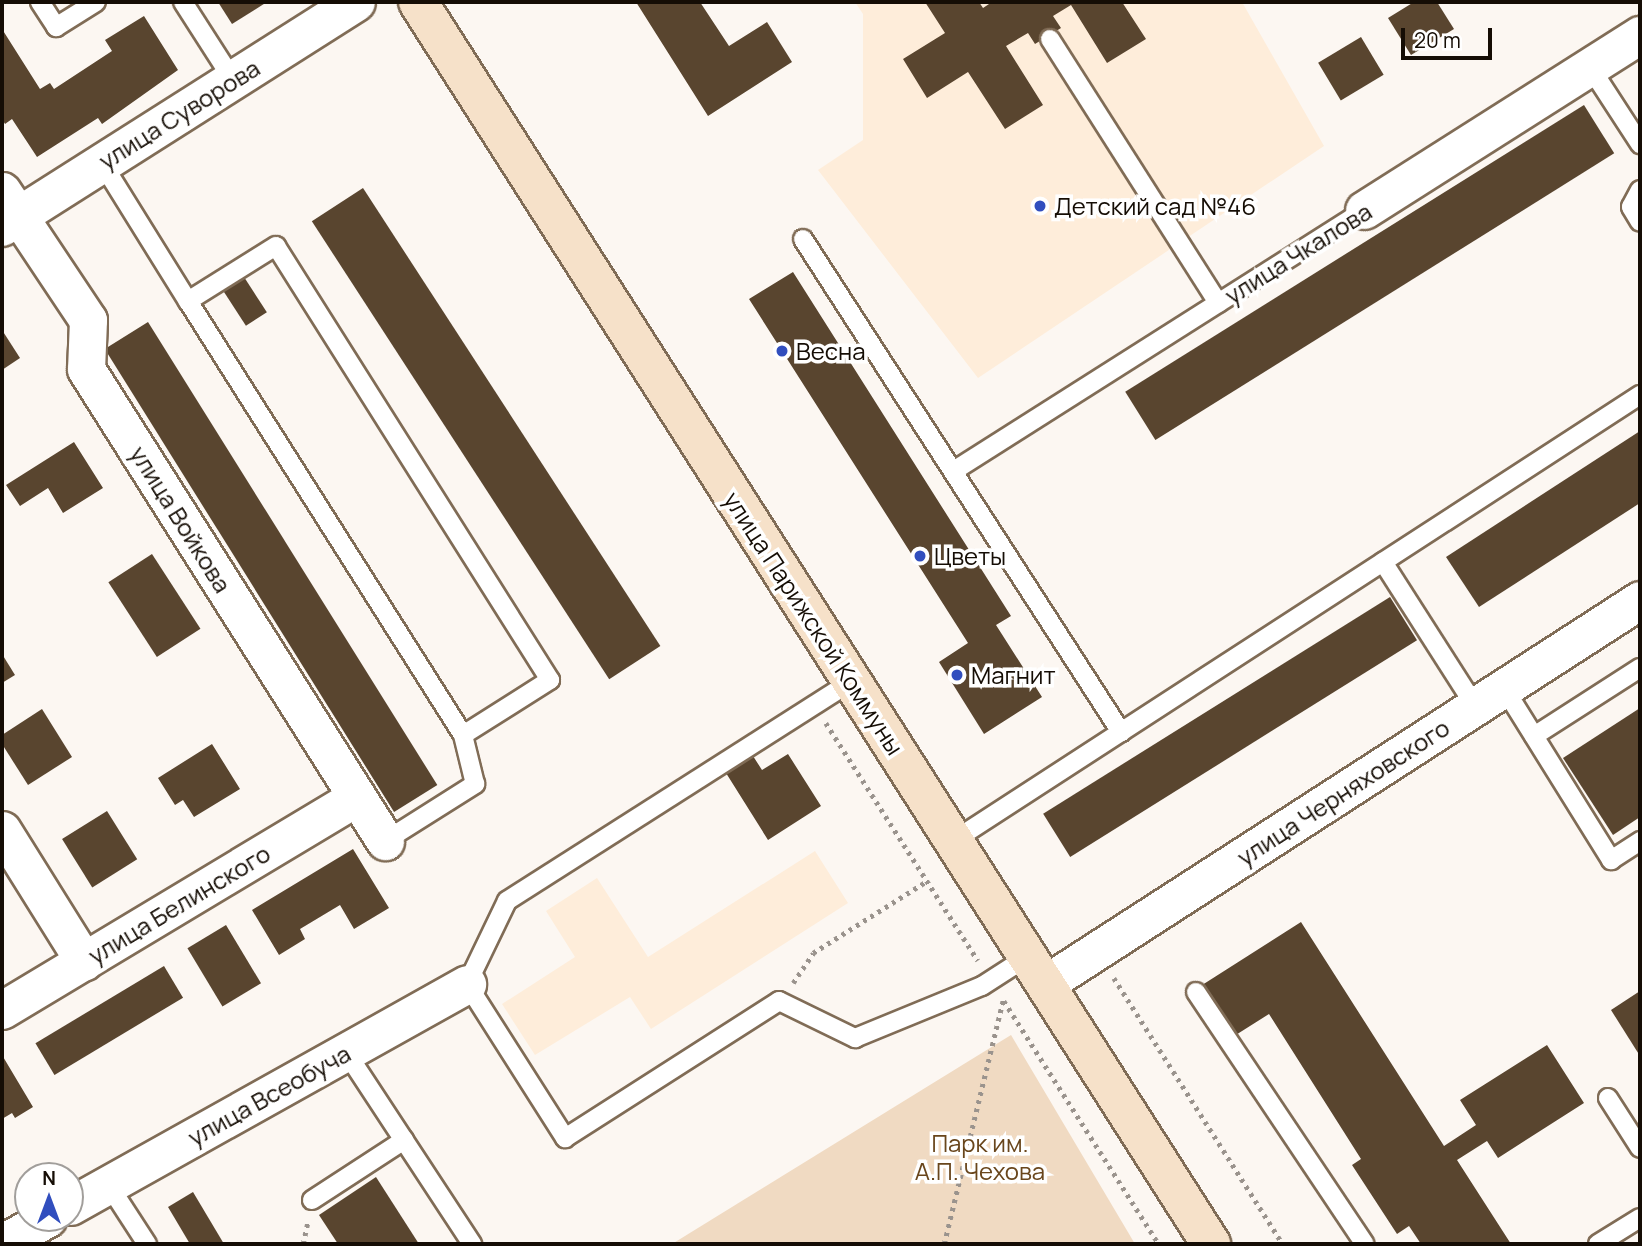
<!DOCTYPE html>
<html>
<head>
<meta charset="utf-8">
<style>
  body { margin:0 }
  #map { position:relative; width:1642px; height:1246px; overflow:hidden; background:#fcf7f2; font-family:Manrope,sans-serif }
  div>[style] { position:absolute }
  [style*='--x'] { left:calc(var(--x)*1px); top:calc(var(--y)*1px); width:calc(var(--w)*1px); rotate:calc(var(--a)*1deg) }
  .built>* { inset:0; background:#feedda }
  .green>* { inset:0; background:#f0dac2 }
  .building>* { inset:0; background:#59452f; transform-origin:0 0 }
  .path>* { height:4.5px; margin-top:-2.25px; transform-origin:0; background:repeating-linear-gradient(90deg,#9a938d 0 3.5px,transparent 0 8.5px) }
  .roads { filter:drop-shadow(2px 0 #806c56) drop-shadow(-2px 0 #806c56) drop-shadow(0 2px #806c56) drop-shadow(0 -2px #806c56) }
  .service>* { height:18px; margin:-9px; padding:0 9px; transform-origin:9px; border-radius:9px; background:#fff }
  .minor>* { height:37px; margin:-18.5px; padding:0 18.5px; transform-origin:18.5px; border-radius:18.5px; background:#fff }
  .tertiary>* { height:38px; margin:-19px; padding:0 19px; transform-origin:19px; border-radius:19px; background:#fff }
  .secondary>* { height:38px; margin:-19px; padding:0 19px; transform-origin:19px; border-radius:19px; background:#f6e1c9 }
  .dots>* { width:19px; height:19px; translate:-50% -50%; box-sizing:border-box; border:4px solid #fff; border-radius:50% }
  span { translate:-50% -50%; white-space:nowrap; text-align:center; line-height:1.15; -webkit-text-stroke:7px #fff; paint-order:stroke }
  .street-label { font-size:24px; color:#150d05 }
  .poi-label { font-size:24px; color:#150d05 }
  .left { translate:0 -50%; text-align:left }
  .park-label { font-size:24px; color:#69461c }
  .frame { position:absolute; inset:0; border:4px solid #150d05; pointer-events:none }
  .north { position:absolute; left:14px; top:1162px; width:70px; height:70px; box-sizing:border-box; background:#fff; border:2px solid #a19e9b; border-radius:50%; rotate:0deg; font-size:19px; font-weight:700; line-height:28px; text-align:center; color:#150d05 }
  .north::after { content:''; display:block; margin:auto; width:24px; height:32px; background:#314ebe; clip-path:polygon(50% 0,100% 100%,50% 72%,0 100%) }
  .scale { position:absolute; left:1401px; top:28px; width:91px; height:32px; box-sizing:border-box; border:4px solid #150d05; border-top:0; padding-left:9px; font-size:21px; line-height:24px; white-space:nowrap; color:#150d05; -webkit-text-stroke:5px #fff; paint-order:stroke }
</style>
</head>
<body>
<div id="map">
  <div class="built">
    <div style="clip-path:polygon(855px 2px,1242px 2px,1324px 146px,978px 378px,818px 170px,863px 140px,863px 14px)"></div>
    <div style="clip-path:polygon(815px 851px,848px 903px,651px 1029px,630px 997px,535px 1055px,502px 1004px,575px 957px,546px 911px,597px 878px,648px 957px)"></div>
  </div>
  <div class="green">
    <div style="clip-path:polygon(1011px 1035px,1135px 1244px,672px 1244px)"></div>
  </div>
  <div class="building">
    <div style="clip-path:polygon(218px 2px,267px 2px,232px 24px)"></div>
    <div style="clip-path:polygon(636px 2px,700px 2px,729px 46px,767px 22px,792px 62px,708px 116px)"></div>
    <div style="clip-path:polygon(925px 2px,979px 2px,983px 8px,992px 2px,1122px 2px,1146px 39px,1107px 63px,1071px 5px,1053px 16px,1061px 28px,1035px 44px,1028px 33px,1006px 46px,1043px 105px,1005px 129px,968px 72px,927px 98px,903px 59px,945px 33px)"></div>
    <div style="clip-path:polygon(1414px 2px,1437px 2px,1454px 29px,1411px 55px,1388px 18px)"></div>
    <div style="clip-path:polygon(144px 16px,178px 70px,102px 124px,98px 118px,37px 157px,12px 119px,5px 124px,2px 119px,2px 29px,40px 89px,50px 83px,54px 89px,112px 51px,105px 40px)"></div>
    <div style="left:1361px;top:37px;width:44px;height:50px;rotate:59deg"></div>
    <div style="left:1584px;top:105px;width:57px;height:541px;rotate:58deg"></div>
    <div style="left:363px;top:188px;width:546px;height:61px;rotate:57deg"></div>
    <div style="clip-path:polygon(793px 272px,1011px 616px,996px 625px,1042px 697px,984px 734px,939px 662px,968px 643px,749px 299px)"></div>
    <div style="left:244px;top:277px;width:42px;height:25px;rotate:57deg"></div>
    <div style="left:148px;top:322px;width:546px;height:51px;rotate:58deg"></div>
    <div style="clip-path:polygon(2px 330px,20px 358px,2px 370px)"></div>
    <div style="clip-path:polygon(1640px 431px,1640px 503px,1479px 607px,1446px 557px)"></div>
    <div style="clip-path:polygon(74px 442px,103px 488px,63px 513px,48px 488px,20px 506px,6px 485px)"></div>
    <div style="left:152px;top:554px;width:89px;height:52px;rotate:57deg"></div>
    <div style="left:1390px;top:597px;width:51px;height:409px;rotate:58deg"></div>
    <div style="clip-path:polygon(2px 654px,15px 675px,2px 683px)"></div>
    <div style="clip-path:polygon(1640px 708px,1640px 817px,1613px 835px,1563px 758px)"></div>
    <div style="clip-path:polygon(42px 709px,72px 757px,28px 785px,2px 744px,2px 735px)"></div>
    <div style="clip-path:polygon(212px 744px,240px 789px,194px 817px,183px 800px,175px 805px,158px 778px)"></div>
    <div style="clip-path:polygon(788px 754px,821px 806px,768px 840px,726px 773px,753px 756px,762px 770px)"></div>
    <div style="left:107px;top:811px;width:57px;height:53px;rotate:58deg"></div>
    <div style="clip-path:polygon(353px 849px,389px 908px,354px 929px,340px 905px,300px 929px,305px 939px,279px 955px,252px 910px)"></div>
    <div style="clip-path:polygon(1301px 922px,1444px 1146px,1476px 1125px,1460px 1100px,1547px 1045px,1584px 1103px,1498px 1158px,1487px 1141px,1457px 1160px,1511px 1244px,1421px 1244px,1409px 1226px,1397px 1234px,1352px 1165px,1361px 1159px,1269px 1014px,1231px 1038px,1199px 987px)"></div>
    <div style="left:226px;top:925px;width:68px;height:45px;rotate:59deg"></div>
    <div style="left:164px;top:966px;width:37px;height:150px;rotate:59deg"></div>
    <div style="clip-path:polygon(1640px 991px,1640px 1056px,1611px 1010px)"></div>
    <div style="clip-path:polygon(2px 1055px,33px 1107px,15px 1118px,12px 1113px,2px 1119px)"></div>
    <div style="clip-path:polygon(376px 1177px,419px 1244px,338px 1244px,319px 1215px)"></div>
    <div style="clip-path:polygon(193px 1192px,224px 1244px,190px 1244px,168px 1207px)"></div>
  </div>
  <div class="path">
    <div style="--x:826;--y:723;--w:282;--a:57.4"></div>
    <div style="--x:1114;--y:978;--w:315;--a:57.6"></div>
    <div style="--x:793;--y:983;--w:36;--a:-56"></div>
    <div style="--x:813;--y:953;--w:135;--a:-32.3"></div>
    <div style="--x:1004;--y:1001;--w:288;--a:57.5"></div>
    <div style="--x:303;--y:1244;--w:24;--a:-78"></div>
    <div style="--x:944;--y:1244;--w:251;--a:-76.4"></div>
  </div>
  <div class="roads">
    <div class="service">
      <div style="--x:40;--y:2;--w:30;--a:57"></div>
      <div style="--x:56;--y:27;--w:47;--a:-32"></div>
      <div style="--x:183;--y:2;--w:93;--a:57.3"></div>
      <div style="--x:1050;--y:39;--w:313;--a:57.5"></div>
      <div style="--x:1590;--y:67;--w:92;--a:57"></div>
      <div style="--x:102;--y:163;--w:163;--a:58.1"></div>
      <div style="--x:188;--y:301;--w:514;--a:57.64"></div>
      <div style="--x:463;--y:735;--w:103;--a:-32.3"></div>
      <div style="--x:550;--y:680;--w:513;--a:-122.27"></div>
      <div style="--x:276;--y:246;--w:104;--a:148"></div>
      <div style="--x:1640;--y:190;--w:19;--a:118"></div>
      <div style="--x:1631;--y:207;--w:17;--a:59"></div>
      <div style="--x:803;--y:239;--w:587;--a:57.18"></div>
      <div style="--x:955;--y:470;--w:485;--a:-32.4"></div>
      <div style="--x:1383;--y:562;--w:171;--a:57.4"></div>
      <div style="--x:852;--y:681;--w:409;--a:147.5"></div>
      <div style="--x:507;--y:901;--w:92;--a:115.7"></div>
      <div style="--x:467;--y:984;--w:183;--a:57.5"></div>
      <div style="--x:565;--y:1138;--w:254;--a:-32.6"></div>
      <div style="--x:779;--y:1001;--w:85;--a:26"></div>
      <div style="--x:855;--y:1038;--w:137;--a:-22.3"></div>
      <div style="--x:982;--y:986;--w:54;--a:-32.8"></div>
      <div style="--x:1504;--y:688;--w:203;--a:58.1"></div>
      <div style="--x:1611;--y:860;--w:35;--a:-33"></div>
      <div style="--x:1534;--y:736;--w:126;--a:-32.7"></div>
      <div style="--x:385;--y:841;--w:107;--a:-32.3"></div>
      <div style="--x:475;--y:784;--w:50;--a:-103.8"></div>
      <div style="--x:953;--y:841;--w:819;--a:-32.99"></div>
      <div style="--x:1196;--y:992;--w:303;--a:56.2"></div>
      <div style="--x:346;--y:1052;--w:230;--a:56.7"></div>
      <div style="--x:1608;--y:1098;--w:59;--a:57.4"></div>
      <div style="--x:108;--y:1184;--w:72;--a:57"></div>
      <div style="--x:312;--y:1200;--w:110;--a:-33.1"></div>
      <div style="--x:1598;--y:1244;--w:49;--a:-31.8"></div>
    </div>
    <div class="minor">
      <div style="--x:2;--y:191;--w:155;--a:56.3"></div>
      <div style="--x:88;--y:320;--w:49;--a:92.3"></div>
      <div style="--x:86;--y:369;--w:559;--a:57.65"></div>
      <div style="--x:1364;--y:210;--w:327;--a:-32.4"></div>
      <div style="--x:2;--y:830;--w:155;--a:58"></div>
      <div style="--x:1045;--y:984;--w:708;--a:-32.84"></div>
      <div style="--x:2;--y:1010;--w:414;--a:-31"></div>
      <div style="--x:70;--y:1206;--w:455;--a:-29.2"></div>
      <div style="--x:2;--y:1243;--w:52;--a:-28.5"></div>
    </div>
    <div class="tertiary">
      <div style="--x:2;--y:227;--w:419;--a:-32.4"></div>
    </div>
    <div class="secondary">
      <div style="--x:418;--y:2;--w:1474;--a:57.44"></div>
    </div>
  </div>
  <div class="dots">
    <div style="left:1040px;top:206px;background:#314ebe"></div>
    <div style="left:782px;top:351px;background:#314ebe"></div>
    <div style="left:920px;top:556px;background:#314ebe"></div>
    <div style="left:957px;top:675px;background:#314ebe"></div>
  </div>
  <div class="street-label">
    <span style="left:179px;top:114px;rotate:-32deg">улица Суворова</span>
    <span style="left:1298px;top:253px;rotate:-32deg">улица Чкалова</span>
    <span style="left:181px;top:519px;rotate:58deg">улица Войкова</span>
    <span style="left:814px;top:623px;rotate:57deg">улица Парижской Коммуны</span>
    <span style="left:1343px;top:792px;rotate:-33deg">улица Черняховского</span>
    <span style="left:179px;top:904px;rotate:-31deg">улица Белинского</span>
    <span style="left:269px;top:1095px;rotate:-29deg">улица Всеобуча</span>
  </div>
  <div class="poi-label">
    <span class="left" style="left:1054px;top:206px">Детский сад №46</span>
    <span class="left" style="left:796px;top:351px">Весна</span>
    <span class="left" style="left:934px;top:556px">Цветы</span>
    <span class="left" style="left:971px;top:675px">Магнит</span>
  </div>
  <div class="park-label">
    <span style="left:980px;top:1157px">Парк им.<br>А.П. Чехова</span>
  </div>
  <div class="frame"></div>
  <div class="north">N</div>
  <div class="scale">20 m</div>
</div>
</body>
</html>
